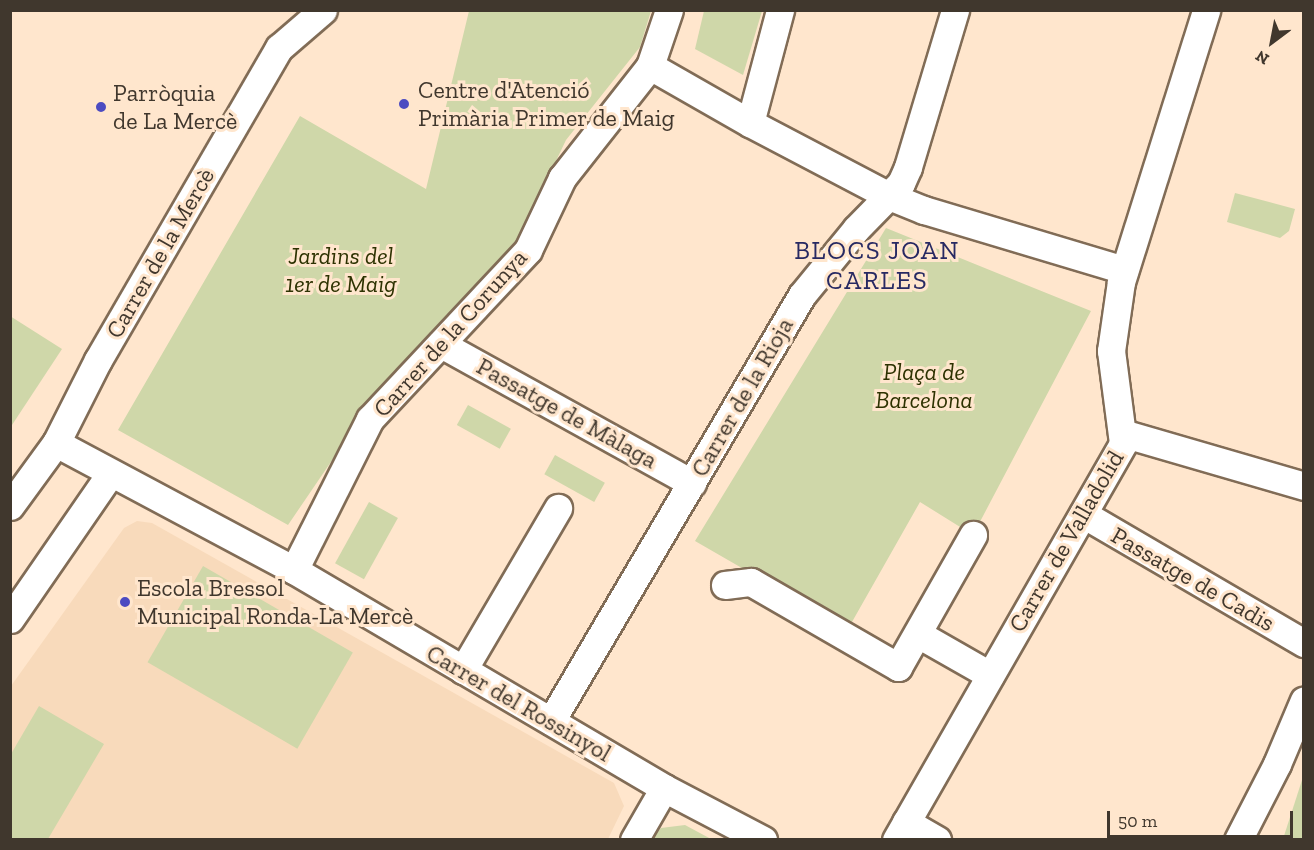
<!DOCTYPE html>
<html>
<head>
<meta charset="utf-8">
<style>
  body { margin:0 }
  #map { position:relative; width:1314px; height:850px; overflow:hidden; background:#ffe6cd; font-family:"Zilla Slab",serif }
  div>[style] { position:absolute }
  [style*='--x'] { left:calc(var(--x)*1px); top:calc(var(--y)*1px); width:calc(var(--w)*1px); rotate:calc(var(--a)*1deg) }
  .built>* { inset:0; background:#f8dabb }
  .green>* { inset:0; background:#cfd7a9; transform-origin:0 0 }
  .roads { filter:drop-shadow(2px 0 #816c56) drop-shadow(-2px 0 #816c56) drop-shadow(0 2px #816c56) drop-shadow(0 -2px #816c56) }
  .minor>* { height:27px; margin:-13.5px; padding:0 13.5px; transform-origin:13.5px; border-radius:13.5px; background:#fff }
  .dots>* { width:16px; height:16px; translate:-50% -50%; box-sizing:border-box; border:3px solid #ffe6cd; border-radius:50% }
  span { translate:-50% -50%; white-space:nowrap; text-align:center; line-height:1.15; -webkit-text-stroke:6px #ffe6cd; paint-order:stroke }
  .poi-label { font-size:24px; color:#40372d }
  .left { translate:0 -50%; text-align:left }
  .street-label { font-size:24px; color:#40372d }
  .park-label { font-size:24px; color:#2d3201; font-style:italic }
  .neighbourhood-label { font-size:26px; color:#272962; letter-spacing:1.5px }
  .frame { position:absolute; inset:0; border:12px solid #40372d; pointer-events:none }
  .north { position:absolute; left:1242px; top:12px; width:60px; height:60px; -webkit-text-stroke:4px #ffe6cd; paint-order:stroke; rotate:212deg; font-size:16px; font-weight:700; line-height:24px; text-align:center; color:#40372d }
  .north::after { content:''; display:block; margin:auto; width:21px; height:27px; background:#40372d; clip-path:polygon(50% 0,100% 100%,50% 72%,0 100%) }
  .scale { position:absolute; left:1107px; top:811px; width:186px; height:27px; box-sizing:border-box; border:3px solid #40372d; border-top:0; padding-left:8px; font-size:18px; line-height:21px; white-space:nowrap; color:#40372d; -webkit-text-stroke:4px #ffe6cd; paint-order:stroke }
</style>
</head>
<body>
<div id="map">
  <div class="built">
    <div style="clip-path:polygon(137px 521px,152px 523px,614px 783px,624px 806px,608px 839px,11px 840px,11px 686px,124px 528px)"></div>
  </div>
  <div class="green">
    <div style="clip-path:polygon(469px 11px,651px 11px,640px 47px,566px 140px,510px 257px,371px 403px,288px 525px,118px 430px,300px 116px,426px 189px)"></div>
    <div style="clip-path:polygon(704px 11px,762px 11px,743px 75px,695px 49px)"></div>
    <div style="clip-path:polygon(1235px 193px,1295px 209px,1289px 231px,1280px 238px,1227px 222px)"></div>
    <div style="clip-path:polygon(886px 228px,1091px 311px,973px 535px,920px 502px,848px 629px,695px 541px)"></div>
    <div style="clip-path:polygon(10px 316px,62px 349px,12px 425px,10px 424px)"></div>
    <div style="left:468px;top:405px;width:49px;height:23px;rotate:29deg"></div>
    <div style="left:555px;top:455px;width:57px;height:22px;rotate:29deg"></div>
    <div style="left:369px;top:502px;width:33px;height:70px;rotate:29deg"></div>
    <div style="left:203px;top:566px;width:173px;height:111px;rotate:30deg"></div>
    <div style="clip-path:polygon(39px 706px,104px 744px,48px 839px,11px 839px,11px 754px)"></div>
    <div style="clip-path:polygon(1303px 777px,1303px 839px,1283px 839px)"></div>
    <div style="clip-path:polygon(685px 825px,711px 839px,651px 839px,661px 828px)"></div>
  </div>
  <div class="roads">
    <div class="minor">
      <div style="--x:650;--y:66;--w:115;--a:29.7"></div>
      <div style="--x:750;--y:123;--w:157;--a:27.7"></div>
      <div style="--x:889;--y:196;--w:38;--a:22"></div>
      <div style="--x:924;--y:210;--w:209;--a:16.7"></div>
      <div style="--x:750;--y:123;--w:117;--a:-75.1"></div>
      <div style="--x:441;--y:344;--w:287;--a:29"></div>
      <div style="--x:1122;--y:433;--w:190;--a:16.2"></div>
      <div style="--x:56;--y:443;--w:270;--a:28.1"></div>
      <div style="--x:294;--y:570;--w:429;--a:30.5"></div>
      <div style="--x:664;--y:788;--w:112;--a:27.7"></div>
      <div style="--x:10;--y:506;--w:78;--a:-53.9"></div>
      <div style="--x:56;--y:443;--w:93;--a:-63.2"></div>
      <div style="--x:98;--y:360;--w:361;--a:-59.9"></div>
      <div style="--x:279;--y:48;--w:58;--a:-40.8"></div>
      <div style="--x:1083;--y:514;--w:256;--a:30.3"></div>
      <div style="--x:294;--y:570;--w:169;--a:-63.3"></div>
      <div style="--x:370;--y:419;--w:231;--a:-46.9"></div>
      <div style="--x:528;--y:250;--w:80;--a:-64.7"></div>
      <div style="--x:562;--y:178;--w:142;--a:-51.8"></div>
      <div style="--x:650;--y:66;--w:59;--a:-71.3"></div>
      <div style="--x:725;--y:585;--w:26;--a:-7"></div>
      <div style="--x:751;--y:582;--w:170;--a:30"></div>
      <div style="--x:898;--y:667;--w:152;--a:-60.4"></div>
      <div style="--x:10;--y:619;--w:176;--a:-55.4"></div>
      <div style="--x:918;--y:634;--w:83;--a:29.7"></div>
      <div style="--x:463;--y:670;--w:188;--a:-59.6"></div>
      <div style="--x:551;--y:721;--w:494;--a:-59.5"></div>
      <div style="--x:802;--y:295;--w:85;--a:-50.7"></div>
      <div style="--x:856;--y:229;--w:64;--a:-45.6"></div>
      <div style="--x:901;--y:183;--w:17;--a:-66"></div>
      <div style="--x:908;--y:167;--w:164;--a:-73.3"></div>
      <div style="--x:906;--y:822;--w:36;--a:30"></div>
      <div style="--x:634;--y:840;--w:60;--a:-60"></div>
      <div style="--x:896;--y:840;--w:457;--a:-60.2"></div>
      <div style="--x:1123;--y:443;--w:93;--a:-97.4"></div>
      <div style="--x:1111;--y:351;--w:70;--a:-81.8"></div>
      <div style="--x:1121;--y:282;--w:285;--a:-72.6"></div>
      <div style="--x:1238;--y:840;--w:85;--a:-62.8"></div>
      <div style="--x:1277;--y:764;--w:69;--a:-67.1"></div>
    </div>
  </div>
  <div class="dots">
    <div style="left:404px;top:104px;background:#4c4bc1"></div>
    <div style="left:101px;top:107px;background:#4c4bc1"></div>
    <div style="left:125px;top:602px;background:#4c4bc1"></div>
  </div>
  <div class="poi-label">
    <span class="left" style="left:418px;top:104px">Centre d'Atenció<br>Primària Primer de Maig</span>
    <span class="left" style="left:113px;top:107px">Parròquia<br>de La Mercè</span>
    <span class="left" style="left:137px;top:602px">Escola Bressol<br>Municipal Ronda-La Mercè</span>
  </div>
  <div class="street-label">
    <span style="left:160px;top:253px;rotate:-60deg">Carrer de la Mercè</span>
    <span style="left:450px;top:333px;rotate:-48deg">Carrer de la Corunya</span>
    <span style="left:742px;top:397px;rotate:-60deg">Carrer de la Rioja</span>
    <span style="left:567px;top:413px;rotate:29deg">Passatge de Màlaga</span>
    <span style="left:1066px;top:541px;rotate:-60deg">Carrer de Valladolid</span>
    <span style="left:1193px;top:579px;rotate:30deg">Passatge de Cadis</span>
    <span style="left:519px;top:703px;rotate:30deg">Carrer del Rossinyol</span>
  </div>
  <div class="park-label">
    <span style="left:341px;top:270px">Jardins del<br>1er de Maig</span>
    <span style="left:924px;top:386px">Plaça de<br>Barcelona</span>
  </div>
  <div class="neighbourhood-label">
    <span style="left:877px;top:266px">BLOCS JOAN<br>CARLES</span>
  </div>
  <div class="frame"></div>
  <div class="north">N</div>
  <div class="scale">50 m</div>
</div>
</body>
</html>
